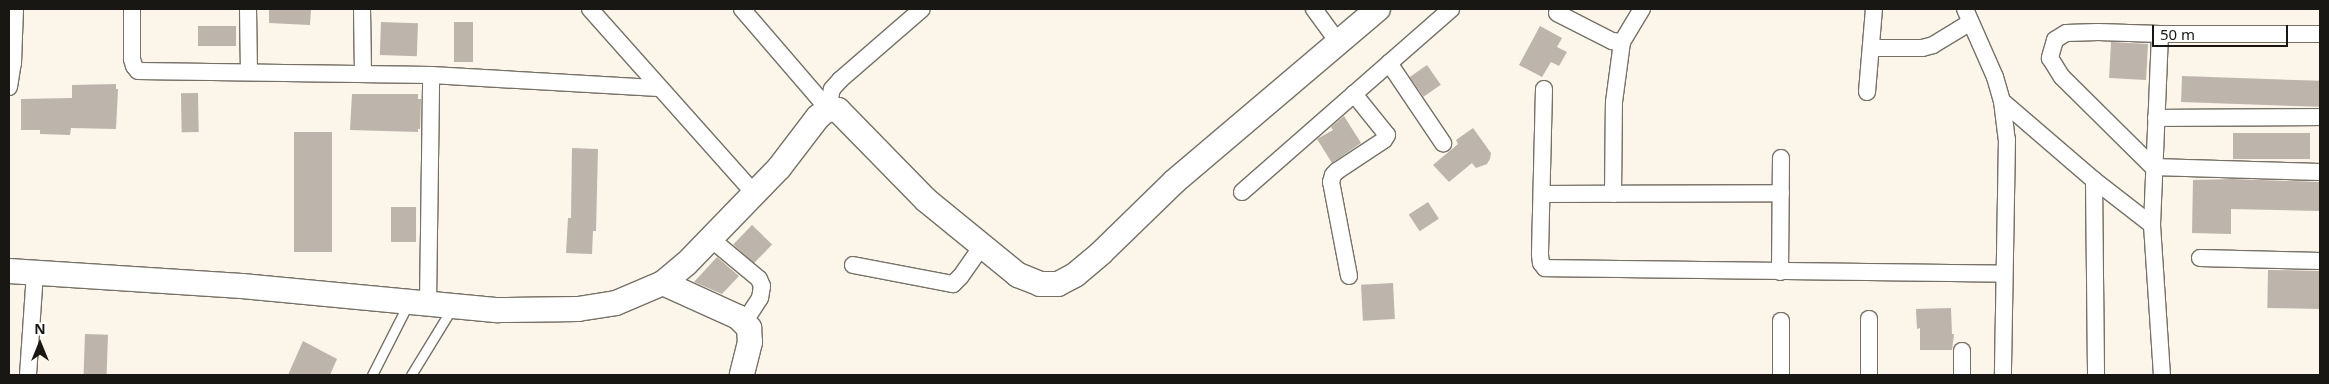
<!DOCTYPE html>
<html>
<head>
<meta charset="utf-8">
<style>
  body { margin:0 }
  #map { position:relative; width:2329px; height:384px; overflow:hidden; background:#fbf5ea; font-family:"Noto Sans",sans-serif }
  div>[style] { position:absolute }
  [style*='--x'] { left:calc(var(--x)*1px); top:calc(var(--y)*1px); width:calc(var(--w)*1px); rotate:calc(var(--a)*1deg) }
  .building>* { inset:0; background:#bdb4ab; transform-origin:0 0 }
  .roads { filter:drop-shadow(1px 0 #767167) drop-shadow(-1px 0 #767167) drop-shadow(0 1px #767167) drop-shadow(0 -1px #767167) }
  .lane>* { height:9px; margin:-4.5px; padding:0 4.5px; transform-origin:4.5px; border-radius:4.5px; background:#fff }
  .street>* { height:16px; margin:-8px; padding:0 8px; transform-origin:8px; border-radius:8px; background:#fff }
  .secondary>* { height:24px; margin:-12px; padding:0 12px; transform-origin:12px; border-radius:12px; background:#fff }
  span { translate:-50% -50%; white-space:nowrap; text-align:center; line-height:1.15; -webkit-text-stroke:4.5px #fff; paint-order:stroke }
  .frame { position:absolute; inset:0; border:10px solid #191713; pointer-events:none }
  .north { position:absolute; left:15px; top:319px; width:50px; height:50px; -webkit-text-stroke:4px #fff; paint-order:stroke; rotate:0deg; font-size:14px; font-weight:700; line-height:20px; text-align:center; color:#191713 }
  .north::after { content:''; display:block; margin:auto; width:18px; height:22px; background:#191713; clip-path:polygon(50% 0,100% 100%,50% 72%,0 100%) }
  .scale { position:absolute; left:2152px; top:25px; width:136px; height:22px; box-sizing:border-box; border:2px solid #191713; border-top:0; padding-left:6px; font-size:15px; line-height:18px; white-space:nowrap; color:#191713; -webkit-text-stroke:4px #fff; paint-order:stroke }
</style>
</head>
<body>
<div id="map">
  <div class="building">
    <div style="clip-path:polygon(269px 9px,311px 9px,310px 25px,269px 23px)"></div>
    <div style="left:381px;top:22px;width:37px;height:33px;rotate:2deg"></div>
    <div style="left:454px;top:22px;width:19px;height:40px"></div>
    <div style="left:198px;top:26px;width:38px;height:20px"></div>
    <div style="clip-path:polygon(1540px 26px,1562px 38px,1557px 47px,1567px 52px,1559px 66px,1551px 62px,1542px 77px,1519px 65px)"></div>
    <div style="left:2111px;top:42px;width:37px;height:36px;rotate:3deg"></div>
    <div style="left:1427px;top:65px;width:24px;height:21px;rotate:55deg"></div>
    <div style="left:2182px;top:76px;width:138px;height:26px;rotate:2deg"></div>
    <div style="clip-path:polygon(116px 84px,116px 89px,118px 89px,116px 129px,71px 128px,70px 135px,40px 134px,40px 130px,21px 130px,21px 99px,72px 98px,72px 85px)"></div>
    <div style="left:198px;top:93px;width:39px;height:17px;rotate:89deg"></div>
    <div style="clip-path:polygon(352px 94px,418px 94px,418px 99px,421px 99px,420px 129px,418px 129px,418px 132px,350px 130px)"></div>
    <div style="clip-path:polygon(1344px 116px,1361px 143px,1332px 163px,1317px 139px,1333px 130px,1331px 127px)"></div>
    <div style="clip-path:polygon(1473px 128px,1491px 153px,1490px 159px,1487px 164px,1476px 168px,1472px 163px,1449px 182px,1433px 165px,1458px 144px,1456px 140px)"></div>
    <div style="left:294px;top:132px;width:38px;height:120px"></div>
    <div style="left:2233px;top:133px;width:77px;height:26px"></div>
    <div style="clip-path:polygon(572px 148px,598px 149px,596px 231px,593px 231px,592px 254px,566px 253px,568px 218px,571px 218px)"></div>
    <div style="clip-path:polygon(2233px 179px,2320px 182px,2320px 211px,2231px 209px,2231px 234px,2192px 233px,2193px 180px)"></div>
    <div style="left:1428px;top:202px;width:20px;height:23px;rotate:57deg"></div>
    <div style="left:391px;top:207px;width:25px;height:35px"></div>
    <div style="left:752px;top:225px;width:28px;height:27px;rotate:44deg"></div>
    <div style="clip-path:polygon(717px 257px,739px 276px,722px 294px,694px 282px)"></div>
    <div style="left:2268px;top:270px;width:52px;height:38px;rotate:1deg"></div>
    <div style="left:1393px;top:283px;width:36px;height:32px;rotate:87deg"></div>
    <div style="clip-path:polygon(1951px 308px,1952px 334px,1954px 334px,1952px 350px,1920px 350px,1920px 328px,1917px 329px,1916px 309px)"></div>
    <div style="left:85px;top:334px;width:23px;height:41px;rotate:2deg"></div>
    <div style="clip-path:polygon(303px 341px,337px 359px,330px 375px,288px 375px)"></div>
  </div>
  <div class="roads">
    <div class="lane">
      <div style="--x:372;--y:375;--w:80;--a:-63.1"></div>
      <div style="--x:411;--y:375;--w:79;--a:-58.5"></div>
    </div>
    <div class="street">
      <div style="--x:132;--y:9;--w:50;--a:90"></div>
      <div style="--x:132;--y:59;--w:7;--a:74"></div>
      <div style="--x:134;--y:66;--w:6;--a:51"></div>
      <div style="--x:138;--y:71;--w:293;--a:0.8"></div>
      <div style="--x:431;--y:75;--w:228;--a:3.3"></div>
      <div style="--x:248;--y:9;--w:62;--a:89.1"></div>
      <div style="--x:362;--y:9;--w:65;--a:89.1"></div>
      <div style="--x:590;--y:9;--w:248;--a:48.3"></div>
      <div style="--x:742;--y:9;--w:132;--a:49.3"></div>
      <div style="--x:1314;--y:9;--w:41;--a:54"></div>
      <div style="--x:1965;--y:9;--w:74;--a:66.2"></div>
      <div style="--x:1995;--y:77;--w:25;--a:74"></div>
      <div style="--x:2002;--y:101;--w:38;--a:83"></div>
      <div style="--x:2007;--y:139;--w:236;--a:91"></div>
      <div style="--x:1557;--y:13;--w:62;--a:27"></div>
      <div style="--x:1612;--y:41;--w:10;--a:6"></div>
      <div style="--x:1622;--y:42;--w:39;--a:-59"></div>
      <div style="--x:2160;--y:34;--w:62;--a:-178.2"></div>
      <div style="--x:2098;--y:32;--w:32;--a:178"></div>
      <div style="--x:2066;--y:33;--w:13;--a:148"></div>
      <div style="--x:2055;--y:40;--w:19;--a:106"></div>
      <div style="--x:2050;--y:58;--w:22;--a:58"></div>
      <div style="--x:2062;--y:77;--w:128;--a:44.7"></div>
      <div style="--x:2153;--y:167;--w:167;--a:1.7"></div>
      <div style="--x:1871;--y:48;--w:51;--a:0"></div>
      <div style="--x:1922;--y:48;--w:11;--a:-15"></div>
      <div style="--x:1933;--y:45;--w:44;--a:-31.2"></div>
      <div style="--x:1389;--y:63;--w:97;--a:56"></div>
      <div style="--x:9;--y:87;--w:24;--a:-81"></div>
      <div style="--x:13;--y:63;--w:54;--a:-87.9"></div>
      <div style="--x:1544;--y:89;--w:166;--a:91.4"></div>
      <div style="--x:1540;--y:255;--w:8;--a:83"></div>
      <div style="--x:1541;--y:263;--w:6;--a:51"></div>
      <div style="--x:1545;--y:268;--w:459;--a:0.7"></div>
      <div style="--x:1867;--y:92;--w:83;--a:-85.2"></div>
      <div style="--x:2002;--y:101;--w:121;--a:40.7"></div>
      <div style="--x:2094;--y:180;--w:73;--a:37.8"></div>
      <div style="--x:2152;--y:225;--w:191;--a:-87.6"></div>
      <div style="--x:2160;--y:34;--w:160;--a:0"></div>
      <div style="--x:828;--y:109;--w:20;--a:-79"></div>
      <div style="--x:832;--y:89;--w:12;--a:-48"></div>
      <div style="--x:840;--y:80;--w:108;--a:-40.9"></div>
      <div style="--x:2156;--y:118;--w:164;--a:-0.3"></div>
      <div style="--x:2094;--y:180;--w:195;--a:89.4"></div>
      <div style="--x:1242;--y:192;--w:278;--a:-41.2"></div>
      <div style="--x:1542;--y:194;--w:239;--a:-0.2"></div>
      <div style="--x:1613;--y:194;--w:92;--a:-89.4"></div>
      <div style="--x:1614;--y:102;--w:61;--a:-82.4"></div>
      <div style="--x:2152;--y:225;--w:150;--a:86.2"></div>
      <div style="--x:711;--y:239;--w:62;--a:39.8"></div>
      <div style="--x:759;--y:279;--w:8;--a:67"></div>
      <div style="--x:762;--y:286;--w:12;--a:99"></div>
      <div style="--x:760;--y:298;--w:30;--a:123"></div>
      <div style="--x:2200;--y:258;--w:120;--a:1.4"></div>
      <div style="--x:853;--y:265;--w:102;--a:10.8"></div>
      <div style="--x:953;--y:284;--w:11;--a:-45"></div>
      <div style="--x:961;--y:276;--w:37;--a:-55"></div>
      <div style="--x:1780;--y:272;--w:114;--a:-89.5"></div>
      <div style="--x:1349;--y:276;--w:96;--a:-100.8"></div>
      <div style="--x:1331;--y:182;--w:7;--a:-74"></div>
      <div style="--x:1333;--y:175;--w:6;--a:-45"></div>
      <div style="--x:1337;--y:171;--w:56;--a:-33.4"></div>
      <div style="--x:1384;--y:140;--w:6;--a:-59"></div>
      <div style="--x:1387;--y:135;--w:53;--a:-128.8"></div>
      <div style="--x:428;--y:303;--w:228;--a:-89.2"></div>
      <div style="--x:28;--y:375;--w:102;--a:-86.1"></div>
      <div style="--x:1781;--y:375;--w:54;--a:-90"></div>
      <div style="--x:1869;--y:375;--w:56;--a:-90"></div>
      <div style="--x:1962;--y:375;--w:24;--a:-90"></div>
    </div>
    <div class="secondary">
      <div style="--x:9;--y:271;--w:233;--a:3.7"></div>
      <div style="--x:242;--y:286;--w:257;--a:5.4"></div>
      <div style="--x:498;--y:310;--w:80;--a:-0.7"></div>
      <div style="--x:578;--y:309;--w:38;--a:-9"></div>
      <div style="--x:616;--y:303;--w:51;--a:-23.1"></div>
      <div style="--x:663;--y:283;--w:30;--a:-40"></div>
      <div style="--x:686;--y:264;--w:134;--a:-45.9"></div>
      <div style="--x:779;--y:168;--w:64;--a:-52.6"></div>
      <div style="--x:818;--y:117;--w:13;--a:-39"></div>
      <div style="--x:828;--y:109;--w:10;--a:6"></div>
      <div style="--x:838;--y:110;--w:126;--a:45.6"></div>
      <div style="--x:926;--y:200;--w:119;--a:39.2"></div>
      <div style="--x:1018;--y:275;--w:24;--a:22"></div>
      <div style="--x:1040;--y:284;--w:18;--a:0"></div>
      <div style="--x:1058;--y:284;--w:19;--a:-28"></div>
      <div style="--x:1075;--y:275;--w:34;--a:-40"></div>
      <div style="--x:1101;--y:253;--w:103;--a:-44.2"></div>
      <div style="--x:1175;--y:181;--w:266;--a:-40.3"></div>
      <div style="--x:663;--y:283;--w:82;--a:24.4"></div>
      <div style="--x:738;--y:317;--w:16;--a:45"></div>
      <div style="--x:749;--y:328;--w:14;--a:86"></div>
      <div style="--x:750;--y:342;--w:34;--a:104"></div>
    </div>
  </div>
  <div class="frame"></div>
  <div class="north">N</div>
  <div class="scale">50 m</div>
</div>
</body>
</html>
